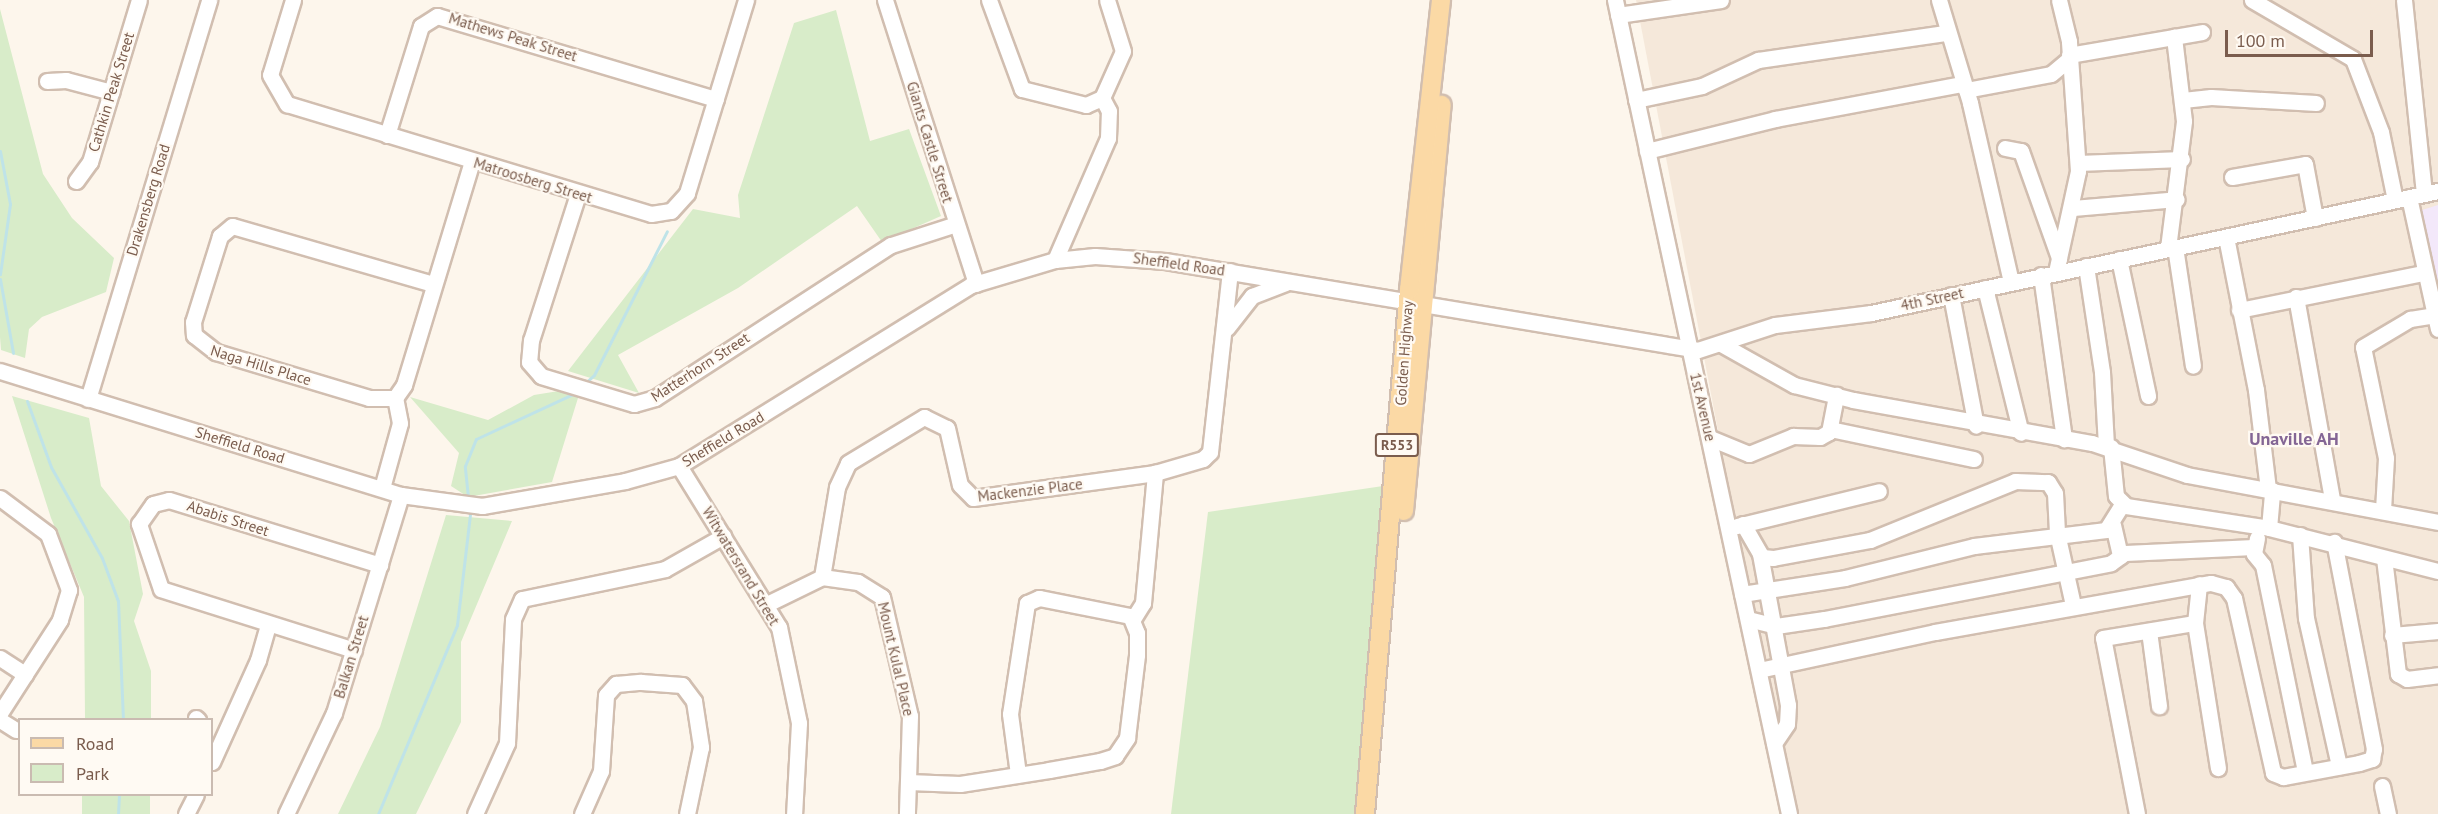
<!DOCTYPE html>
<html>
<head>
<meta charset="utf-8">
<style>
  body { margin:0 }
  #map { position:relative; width:2438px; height:814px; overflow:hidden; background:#fdf6ec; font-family:"PT Sans",sans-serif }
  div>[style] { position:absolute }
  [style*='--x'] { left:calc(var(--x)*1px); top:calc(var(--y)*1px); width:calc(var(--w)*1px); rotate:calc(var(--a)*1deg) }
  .residential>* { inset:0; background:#f5e8da }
  .education>* { inset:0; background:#f3e8fa }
  .green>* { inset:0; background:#d8ecc9; transform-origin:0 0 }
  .stream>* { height:3px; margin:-1.5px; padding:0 1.5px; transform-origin:1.5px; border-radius:1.5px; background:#bfe3e8 }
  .roads { filter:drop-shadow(2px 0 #d1beb0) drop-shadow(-2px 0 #d1beb0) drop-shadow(0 2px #d1beb0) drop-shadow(0 -2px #d1beb0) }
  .minor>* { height:15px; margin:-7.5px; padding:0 7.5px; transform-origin:7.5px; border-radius:7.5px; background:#fff }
  .major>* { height:18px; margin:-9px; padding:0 9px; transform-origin:9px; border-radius:9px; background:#fbd9a5 }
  span { translate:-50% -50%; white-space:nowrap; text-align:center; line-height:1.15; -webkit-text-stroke:4.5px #fffaf3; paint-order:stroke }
  .shield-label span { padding:2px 4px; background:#fffaf3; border:2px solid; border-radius:4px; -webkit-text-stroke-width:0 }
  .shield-label { font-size:14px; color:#7a5c4d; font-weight:700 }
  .street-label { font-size:15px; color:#7a5c4d }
  .quarter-label { font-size:18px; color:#846695; font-weight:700 }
  .legend { position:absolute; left:18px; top:718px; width:195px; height:78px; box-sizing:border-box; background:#fffaf3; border:2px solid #cabbb1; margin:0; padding:8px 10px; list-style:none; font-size:18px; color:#7a5c4d }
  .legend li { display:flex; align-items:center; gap:12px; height:30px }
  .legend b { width:30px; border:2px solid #cabbb1 }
  .scale { position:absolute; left:2225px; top:30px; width:148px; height:27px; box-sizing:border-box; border:3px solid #7a5c4d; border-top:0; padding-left:8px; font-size:18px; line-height:21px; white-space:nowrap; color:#7a5c4d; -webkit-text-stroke:4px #fffaf3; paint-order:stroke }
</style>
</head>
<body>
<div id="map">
  <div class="residential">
    <div style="clip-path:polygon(1636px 0,2438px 0,2438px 814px,1791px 814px)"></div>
  </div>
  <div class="education">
    <div style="clip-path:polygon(2438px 205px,2438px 286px,2419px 211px)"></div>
  </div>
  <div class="green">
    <div style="clip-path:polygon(0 9px,43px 174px,72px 218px,114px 258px,106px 292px,42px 317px,29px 329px,25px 358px,1px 350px,0 337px)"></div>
    <div style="clip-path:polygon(836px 10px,870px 141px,909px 129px,941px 216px,882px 242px,857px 206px,738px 288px,618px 355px,639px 393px,568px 371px,693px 209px,740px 218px,738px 195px,794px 23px)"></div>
    <div style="clip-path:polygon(565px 390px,578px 398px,552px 482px,468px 497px,451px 486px,459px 453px,410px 397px,488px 420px,534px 395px)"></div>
    <div style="clip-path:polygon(12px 396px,89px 418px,101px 486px,129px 521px,143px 594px,134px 621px,151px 671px,151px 719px,85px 719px,84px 597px,51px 518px)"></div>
    <div style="clip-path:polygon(1383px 486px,1357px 814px,1171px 814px,1208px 512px)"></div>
    <div style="clip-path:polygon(446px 515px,512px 521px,461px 642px,461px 722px,416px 814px,338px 814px,380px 727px)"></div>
    <div style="left:82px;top:795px;width:68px;height:19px"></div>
  </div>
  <div class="stream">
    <div style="--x:0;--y:151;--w:54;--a:79.3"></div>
    <div style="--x:10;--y:204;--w:71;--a:98.1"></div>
    <div style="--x:0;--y:279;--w:75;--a:80"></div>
    <div style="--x:584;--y:384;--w:13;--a:-42"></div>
    <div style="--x:594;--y:375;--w:161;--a:-63.1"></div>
    <div style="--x:27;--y:401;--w:70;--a:70"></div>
    <div style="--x:51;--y:467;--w:104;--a:60.7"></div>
    <div style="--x:102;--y:558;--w:46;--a:69.6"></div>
    <div style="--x:118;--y:601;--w:119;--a:87.6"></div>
    <div style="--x:468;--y:497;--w:31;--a:-96"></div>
    <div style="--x:465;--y:466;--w:29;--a:-68"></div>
    <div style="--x:476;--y:439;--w:109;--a:-24.9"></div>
    <div style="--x:118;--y:814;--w:20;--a:-87"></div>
    <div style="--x:378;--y:814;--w:205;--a:-67.3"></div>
    <div style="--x:457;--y:625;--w:112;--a:-83.3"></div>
  </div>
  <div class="roads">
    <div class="minor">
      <div style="--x:293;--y:0;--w:78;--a:107"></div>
      <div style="--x:270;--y:75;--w:34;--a:60"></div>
      <div style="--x:287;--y:104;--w:380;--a:16.8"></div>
      <div style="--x:651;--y:214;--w:20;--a:-9"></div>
      <div style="--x:671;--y:211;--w:24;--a:-48"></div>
      <div style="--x:687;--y:193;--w:202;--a:-73"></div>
      <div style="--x:885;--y:0;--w:298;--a:72.2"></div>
      <div style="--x:989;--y:0;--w:95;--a:69.7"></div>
      <div style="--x:1022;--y:89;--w:66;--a:14"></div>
      <div style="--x:1086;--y:105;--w:17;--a:-24"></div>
      <div style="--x:1102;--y:98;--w:51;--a:-65.9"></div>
      <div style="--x:1123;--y:51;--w:53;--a:-107.4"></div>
      <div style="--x:1615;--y:0;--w:832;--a:77.93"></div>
      <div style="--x:1939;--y:0;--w:108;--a:73.2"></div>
      <div style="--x:1970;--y:103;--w:184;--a:77.1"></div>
      <div style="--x:2252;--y:0;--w:117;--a:30.3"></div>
      <div style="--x:2353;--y:59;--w:78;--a:69"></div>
      <div style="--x:2381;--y:132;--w:69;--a:78.4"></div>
      <div style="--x:2404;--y:0;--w:195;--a:84.1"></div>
      <div style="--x:1618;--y:15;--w:104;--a:-8.3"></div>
      <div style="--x:2069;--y:55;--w:135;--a:-9.8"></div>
      <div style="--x:47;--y:81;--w:19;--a:-3"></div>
      <div style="--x:66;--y:80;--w:47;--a:14.9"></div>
      <div style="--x:1966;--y:90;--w:86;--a:-10.7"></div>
      <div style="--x:2051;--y:74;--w:23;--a:-40"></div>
      <div style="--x:1636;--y:100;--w:67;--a:-12"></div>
      <div style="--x:1702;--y:86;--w:62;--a:-24.9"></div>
      <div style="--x:1758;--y:60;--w:189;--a:-8.2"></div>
      <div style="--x:2183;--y:100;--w:28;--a:-6"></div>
      <div style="--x:2211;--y:97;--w:105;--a:3.3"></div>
      <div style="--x:387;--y:135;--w:114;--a:-72.7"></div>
      <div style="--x:421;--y:26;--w:19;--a:-32"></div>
      <div style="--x:437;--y:16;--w:291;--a:16.6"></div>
      <div style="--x:2005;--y:148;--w:16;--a:11"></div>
      <div style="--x:2021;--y:151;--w:114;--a:70.4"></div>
      <div style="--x:1647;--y:151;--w:132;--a:-14"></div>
      <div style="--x:1775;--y:119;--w:190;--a:-10.6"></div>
      <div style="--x:2078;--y:163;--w:104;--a:-2.2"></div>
      <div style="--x:2232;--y:177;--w:74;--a:-10.1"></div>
      <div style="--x:2305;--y:164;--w:55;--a:79.5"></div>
      <div style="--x:76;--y:181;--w:24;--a:-54"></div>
      <div style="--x:90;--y:162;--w:169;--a:-73.2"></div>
      <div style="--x:578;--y:194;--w:153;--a:107.8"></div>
      <div style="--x:531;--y:340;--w:22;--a:95"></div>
      <div style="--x:529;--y:362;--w:18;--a:49"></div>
      <div style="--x:541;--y:376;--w:97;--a:16.8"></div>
      <div style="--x:634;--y:404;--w:22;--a:-16"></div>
      <div style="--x:655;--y:398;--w:281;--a:-33"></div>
      <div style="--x:891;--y:245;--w:68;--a:-17.9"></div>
      <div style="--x:2409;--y:197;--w:135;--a:77.6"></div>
      <div style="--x:2073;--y:208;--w:104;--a:-4.9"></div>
      <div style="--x:2226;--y:237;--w:156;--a:78.9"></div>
      <div style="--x:2256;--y:390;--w:100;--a:83.1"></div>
      <div style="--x:2175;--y:247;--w:120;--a:81.4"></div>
      <div style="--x:2168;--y:248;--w:128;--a:-82.8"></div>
      <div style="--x:2184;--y:121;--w:85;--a:-96.8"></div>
      <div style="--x:2119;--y:259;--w:140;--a:78"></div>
      <div style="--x:1055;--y:260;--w:133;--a:-66.5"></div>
      <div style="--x:1108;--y:138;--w:27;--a:-88"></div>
      <div style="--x:1109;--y:111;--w:15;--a:-118"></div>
      <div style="--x:2086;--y:266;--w:107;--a:81.4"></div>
      <div style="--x:2102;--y:372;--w:74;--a:86.9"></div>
      <div style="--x:2056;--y:272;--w:103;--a:-77.7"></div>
      <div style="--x:2078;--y:171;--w:130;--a:-94"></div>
      <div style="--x:2069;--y:41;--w:42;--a:-103.7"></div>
      <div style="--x:2041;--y:275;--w:166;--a:82"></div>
      <div style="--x:433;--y:284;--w:209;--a:-163.9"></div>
      <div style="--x:232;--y:226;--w:16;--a:140"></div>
      <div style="--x:220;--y:236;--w:90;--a:107.4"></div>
      <div style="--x:193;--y:322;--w:13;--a:86"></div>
      <div style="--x:194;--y:335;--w:28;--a:38"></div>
      <div style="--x:216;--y:352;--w:160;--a:16.7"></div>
      <div style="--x:369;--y:398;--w:26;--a:0"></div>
      <div style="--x:395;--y:398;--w:16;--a:-55"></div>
      <div style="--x:404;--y:385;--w:234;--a:-73.1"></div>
      <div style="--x:1985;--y:288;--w:149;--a:76.1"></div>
      <div style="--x:1951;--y:295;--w:133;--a:79.2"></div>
      <div style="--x:2296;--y:297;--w:206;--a:79.9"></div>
      <div style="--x:2239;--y:310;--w:187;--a:-11.4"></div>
      <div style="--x:1227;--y:328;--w:41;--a:-52"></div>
      <div style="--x:1252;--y:296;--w:36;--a:-21"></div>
      <div style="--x:1721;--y:344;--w:84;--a:29.3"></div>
      <div style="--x:1794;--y:385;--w:61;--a:14.3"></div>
      <div style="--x:1853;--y:400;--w:243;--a:10.2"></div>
      <div style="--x:2092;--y:443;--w:100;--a:18.6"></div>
      <div style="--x:2187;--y:475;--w:255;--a:10.6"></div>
      <div style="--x:0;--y:371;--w:420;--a:17.2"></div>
      <div style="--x:401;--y:495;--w:82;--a:7.7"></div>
      <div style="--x:482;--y:506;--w:145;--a:-9.9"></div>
      <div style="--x:625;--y:481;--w:56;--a:-15.5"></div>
      <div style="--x:679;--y:466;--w:344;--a:-31.8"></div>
      <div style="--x:971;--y:285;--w:88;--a:-16.6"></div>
      <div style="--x:1055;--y:260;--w:40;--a:-5.7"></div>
      <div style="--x:1095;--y:256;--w:70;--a:4.1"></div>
      <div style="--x:1165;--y:261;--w:540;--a:9.48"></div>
      <div style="--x:1698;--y:350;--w:81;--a:-18"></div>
      <div style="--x:1775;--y:325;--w:97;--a:-7.1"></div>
      <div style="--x:1871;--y:313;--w:580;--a:-12.14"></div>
      <div style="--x:88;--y:399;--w:417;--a:-73.1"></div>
      <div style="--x:1830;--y:429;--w:147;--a:11.8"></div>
      <div style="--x:1710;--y:438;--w:42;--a:22.3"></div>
      <div style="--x:1749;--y:454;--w:48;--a:-22.2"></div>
      <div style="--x:1793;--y:436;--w:27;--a:2"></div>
      <div style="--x:1820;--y:437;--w:10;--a:-29"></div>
      <div style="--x:1829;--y:432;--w:38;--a:-79"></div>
      <div style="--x:2111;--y:447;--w:49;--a:84.2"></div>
      <div style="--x:2116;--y:496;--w:14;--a:45"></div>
      <div style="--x:2126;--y:506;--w:145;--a:8.7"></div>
      <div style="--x:2269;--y:528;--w:174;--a:14.3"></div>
      <div style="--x:679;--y:466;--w:190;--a:58.2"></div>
      <div style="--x:779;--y:627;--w:98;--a:78.2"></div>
      <div style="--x:799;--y:723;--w:91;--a:93.1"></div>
      <div style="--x:382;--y:488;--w:67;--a:-74.5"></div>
      <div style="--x:400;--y:423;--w:25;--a:-101"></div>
      <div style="--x:0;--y:498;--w:60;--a:36.9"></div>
      <div style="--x:48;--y:534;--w:60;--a:69.4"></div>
      <div style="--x:69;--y:590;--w:31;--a:107"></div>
      <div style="--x:60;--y:620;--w:111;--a:122.8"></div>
      <div style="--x:2383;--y:510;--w:52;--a:-86.7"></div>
      <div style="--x:2386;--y:458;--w:113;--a:-101.7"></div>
      <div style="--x:2363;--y:347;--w:55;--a:-30.8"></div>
      <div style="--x:2410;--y:319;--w:24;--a:-9"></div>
      <div style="--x:1743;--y:524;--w:38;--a:60"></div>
      <div style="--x:1762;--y:557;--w:11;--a:5"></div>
      <div style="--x:1773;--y:558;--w:99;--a:-10.5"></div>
      <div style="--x:1870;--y:540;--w:157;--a:-22.1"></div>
      <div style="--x:2015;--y:481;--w:33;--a:2"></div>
      <div style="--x:2048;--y:482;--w:13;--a:58"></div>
      <div style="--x:2055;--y:493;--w:40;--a:87.1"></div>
      <div style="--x:2057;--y:533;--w:74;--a:77.5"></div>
      <div style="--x:2113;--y:525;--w:32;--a:77"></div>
      <div style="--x:1737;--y:526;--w:146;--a:-13.8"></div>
      <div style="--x:2269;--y:528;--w:38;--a:-85"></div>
      <div style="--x:2300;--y:535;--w:83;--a:85.9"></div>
      <div style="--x:2306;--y:618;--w:152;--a:77.4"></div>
      <div style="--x:2257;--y:538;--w:16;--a:101"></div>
      <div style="--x:2254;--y:554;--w:14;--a:51"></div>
      <div style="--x:2263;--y:565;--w:211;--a:78.5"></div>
      <div style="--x:1760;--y:554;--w:154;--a:79.5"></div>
      <div style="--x:1788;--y:705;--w:19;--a:93"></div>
      <div style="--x:1787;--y:724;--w:23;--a:124"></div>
      <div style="--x:2384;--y:558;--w:117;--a:83.1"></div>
      <div style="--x:2398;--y:674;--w:10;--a:29"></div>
      <div style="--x:2407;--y:679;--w:31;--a:-7"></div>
      <div style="--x:822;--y:577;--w:91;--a:-80.5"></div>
      <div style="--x:837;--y:487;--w:26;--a:-65"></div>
      <div style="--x:848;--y:463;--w:89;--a:-31.2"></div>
      <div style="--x:924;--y:417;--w:25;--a:26"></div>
      <div style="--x:947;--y:428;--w:58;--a:77.2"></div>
      <div style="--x:960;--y:485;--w:18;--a:45"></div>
      <div style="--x:973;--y:498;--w:184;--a:-7.8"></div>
      <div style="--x:1155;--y:473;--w:50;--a:-16.3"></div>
      <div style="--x:1203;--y:459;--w:10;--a:-45"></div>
      <div style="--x:1210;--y:452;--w:182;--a:-83.7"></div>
      <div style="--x:1742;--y:594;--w:104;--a:-8.8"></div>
      <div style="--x:1845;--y:578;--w:133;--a:-13.9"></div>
      <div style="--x:1974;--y:546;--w:133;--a:-6.9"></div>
      <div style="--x:2106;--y:530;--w:31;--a:-58"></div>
      <div style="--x:767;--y:604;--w:61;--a:-26.1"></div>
      <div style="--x:822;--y:577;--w:36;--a:8"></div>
      <div style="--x:858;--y:582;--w:28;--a:32"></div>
      <div style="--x:882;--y:597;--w:122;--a:76.8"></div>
      <div style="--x:910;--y:716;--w:98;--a:91.8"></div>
      <div style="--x:1133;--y:619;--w:19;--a:-58"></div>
      <div style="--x:1143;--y:603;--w:131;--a:-84.7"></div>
      <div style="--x:1748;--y:619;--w:29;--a:14"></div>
      <div style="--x:1776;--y:626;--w:49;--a:-8.3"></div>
      <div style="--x:1824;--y:619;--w:292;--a:-11"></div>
      <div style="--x:2111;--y:563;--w:17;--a:-36"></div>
      <div style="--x:2125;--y:553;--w:129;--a:-2.7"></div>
      <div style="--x:2195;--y:623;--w:39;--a:-84"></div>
      <div style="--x:2149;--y:631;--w:76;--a:82.4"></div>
      <div style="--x:2392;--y:635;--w:46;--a:-5"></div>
      <div style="--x:354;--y:650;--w:202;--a:-162.5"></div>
      <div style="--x:161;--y:589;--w:69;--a:-108.7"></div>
      <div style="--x:139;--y:524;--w:24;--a:-55"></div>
      <div style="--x:153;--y:504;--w:16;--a:-14"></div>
      <div style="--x:169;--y:500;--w:221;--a:17.1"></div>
      <div style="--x:0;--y:658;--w:30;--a:33"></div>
      <div style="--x:1759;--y:670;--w:180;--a:-12.2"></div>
      <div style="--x:1935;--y:632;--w:280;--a:-10.1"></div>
      <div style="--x:2211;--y:583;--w:16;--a:15"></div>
      <div style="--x:2226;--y:587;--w:14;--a:54"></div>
      <div style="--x:2234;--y:598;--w:179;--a:77.4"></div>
      <div style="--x:2273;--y:773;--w:11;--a:22"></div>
      <div style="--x:2283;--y:777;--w:77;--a:-10.4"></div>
      <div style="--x:2359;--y:763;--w:14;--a:-17"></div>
      <div style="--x:2372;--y:759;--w:10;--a:-79"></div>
      <div style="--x:2374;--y:749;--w:211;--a:-100.9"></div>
      <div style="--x:196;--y:718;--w:3;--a:45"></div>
      <div style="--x:0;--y:720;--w:19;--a:32"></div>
      <div style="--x:212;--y:762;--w:112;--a:-65.7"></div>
      <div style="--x:258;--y:660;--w:37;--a:-74"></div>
      <div style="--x:908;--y:782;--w:52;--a:2.2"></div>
      <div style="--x:960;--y:784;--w:90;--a:-8.9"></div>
      <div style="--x:1049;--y:770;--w:52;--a:-10"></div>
      <div style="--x:1100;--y:761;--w:16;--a:-18"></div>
      <div style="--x:1115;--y:756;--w:22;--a:-56"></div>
      <div style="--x:1127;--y:738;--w:84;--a:-83.1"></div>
      <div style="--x:1137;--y:655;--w:22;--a:-90"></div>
      <div style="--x:1137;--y:633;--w:18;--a:-112"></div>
      <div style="--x:1130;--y:616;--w:93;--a:-168.8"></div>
      <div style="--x:1039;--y:598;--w:13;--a:157"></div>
      <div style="--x:1027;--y:603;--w:112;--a:98.7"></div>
      <div style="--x:1010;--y:714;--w:61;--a:82.4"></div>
      <div style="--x:2382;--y:786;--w:29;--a:78"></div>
      <div style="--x:186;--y:814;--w:22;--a:-63"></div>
      <div style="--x:286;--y:814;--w:112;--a:-64.6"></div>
      <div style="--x:334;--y:713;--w:228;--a:-72.9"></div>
      <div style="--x:475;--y:814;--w:78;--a:-65.7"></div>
      <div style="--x:507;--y:743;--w:124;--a:-87.2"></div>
      <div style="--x:513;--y:619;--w:22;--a:-66"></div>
      <div style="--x:522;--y:599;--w:146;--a:-11.8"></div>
      <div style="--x:665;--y:569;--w:67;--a:-29.6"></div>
      <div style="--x:582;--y:814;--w:47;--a:-66.2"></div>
      <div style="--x:601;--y:771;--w:76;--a:-86.2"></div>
      <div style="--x:606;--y:695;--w:15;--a:-48"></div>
      <div style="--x:616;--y:684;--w:25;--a:-5"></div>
      <div style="--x:641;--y:682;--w:41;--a:4.2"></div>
      <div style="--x:682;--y:685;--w:20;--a:53"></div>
      <div style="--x:694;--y:701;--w:47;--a:81.3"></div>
      <div style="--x:701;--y:747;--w:68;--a:101.8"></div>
      <div style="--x:2137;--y:814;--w:179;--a:-100.9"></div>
      <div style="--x:2103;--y:638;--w:93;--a:-9.3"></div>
      <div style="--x:2195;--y:623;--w:147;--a:81"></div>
    </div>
    <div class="major">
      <div style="--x:1404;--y:511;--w:408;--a:-84.7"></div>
      <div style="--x:1365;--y:814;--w:526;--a:-85.2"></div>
      <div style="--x:1409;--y:290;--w:292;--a:-83.7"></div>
    </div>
  </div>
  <div class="shield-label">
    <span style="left:1397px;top:445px">R553</span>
  </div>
  <div class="street-label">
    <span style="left:513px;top:37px;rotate:17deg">Mathews Peak Street</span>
    <span style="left:111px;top:92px;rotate:-73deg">Cathkin Peak Street</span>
    <span style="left:930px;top:142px;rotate:73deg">Giants Castle Street</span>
    <span style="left:533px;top:180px;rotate:17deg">Matroosberg Street</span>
    <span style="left:148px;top:200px;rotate:-73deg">Drakensberg Road</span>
    <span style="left:1179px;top:264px;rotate:8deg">Sheffield Road</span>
    <span style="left:1932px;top:299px;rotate:-12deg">4th Street</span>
    <span style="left:1404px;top:353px;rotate:-86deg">Golden Highway</span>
    <span style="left:261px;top:365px;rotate:17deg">Naga Hills Place</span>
    <span style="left:700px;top:367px;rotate:-33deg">Matterhorn Street</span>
    <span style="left:1703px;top:407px;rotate:77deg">1st Avenue</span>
    <span style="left:723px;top:439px;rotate:-31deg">Sheffield Road</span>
    <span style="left:240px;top:445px;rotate:17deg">Sheffield Road</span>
    <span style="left:1030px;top:490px;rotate:-7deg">Mackenzie Place</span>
    <span style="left:228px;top:518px;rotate:18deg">Ababis Street</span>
    <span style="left:741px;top:566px;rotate:59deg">Witwatersrand Street</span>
    <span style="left:351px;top:657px;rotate:-73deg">Balkan Street</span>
    <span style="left:896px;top:659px;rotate:77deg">Mount Kulal Place</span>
  </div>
  <div class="quarter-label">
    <span style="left:2294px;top:439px">Unaville AH</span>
  </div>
  <ul class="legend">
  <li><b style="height:8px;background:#fbd9a5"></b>Road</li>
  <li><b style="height:16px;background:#d8ecc9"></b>Park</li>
  </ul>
  <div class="scale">100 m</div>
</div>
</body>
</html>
